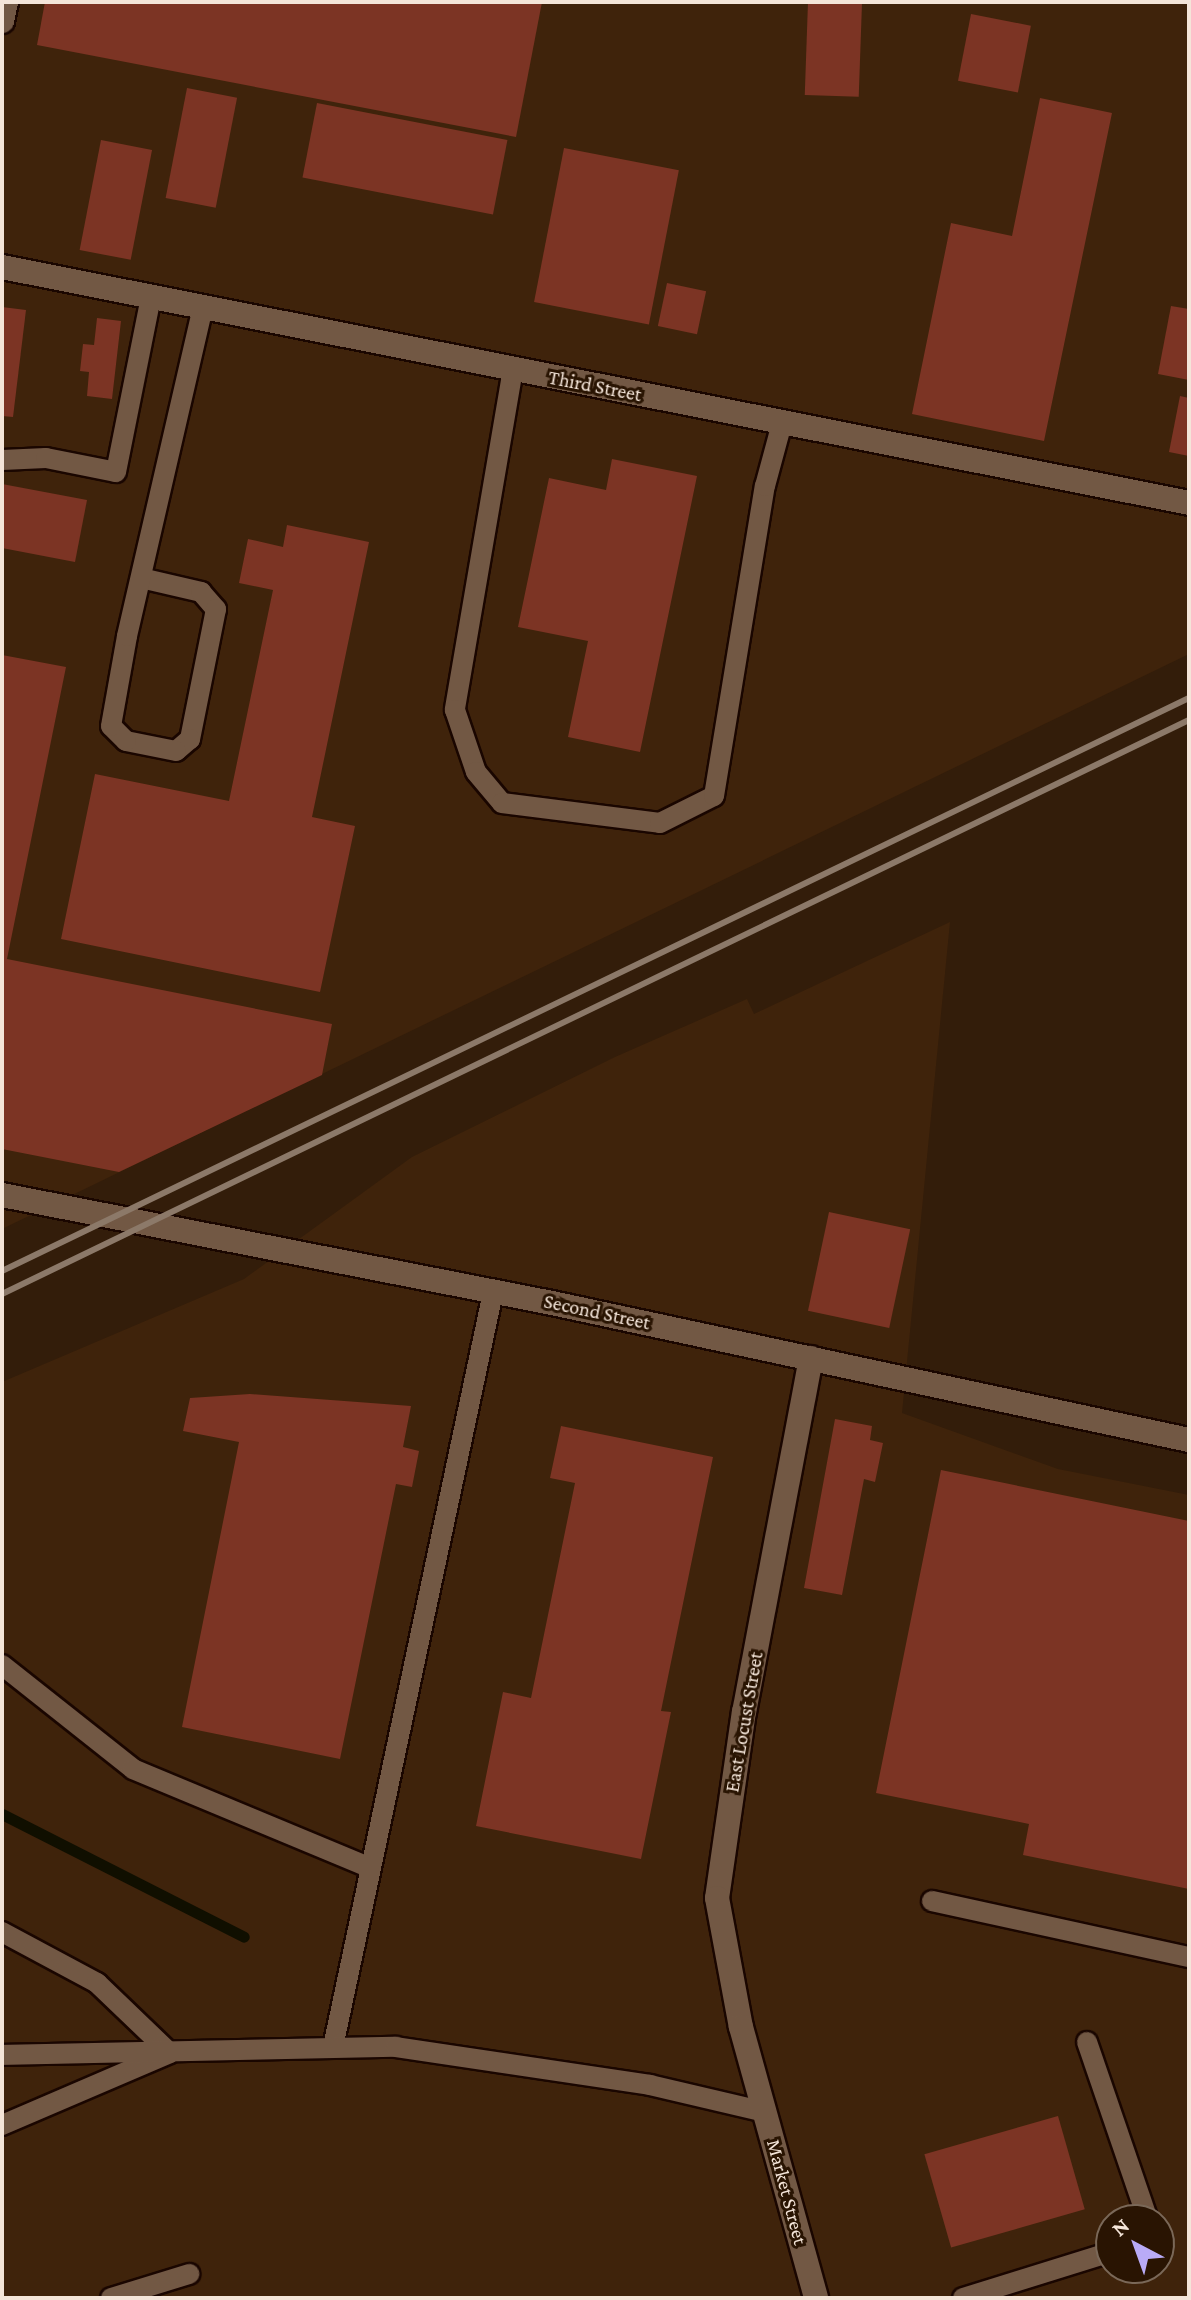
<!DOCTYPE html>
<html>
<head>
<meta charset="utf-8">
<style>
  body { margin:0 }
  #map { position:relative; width:1191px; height:2300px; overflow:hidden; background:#331d0a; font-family:"Crimson Pro",serif }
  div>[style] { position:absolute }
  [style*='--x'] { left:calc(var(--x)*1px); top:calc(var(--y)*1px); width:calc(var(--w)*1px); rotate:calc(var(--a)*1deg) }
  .built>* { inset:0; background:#3f230b }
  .stream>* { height:11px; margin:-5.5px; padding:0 5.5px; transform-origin:5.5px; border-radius:5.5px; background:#100f00 }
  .building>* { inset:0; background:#7c3424; transform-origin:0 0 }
  .roads { filter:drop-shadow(2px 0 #1a0600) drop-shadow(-2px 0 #1a0600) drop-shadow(0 2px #1a0600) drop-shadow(0 -2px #1a0600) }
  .lane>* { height:20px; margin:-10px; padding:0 10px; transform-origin:10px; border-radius:10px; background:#725844 }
  .street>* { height:24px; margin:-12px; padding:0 12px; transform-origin:12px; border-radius:12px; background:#725844 }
  .secondary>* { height:24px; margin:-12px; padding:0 12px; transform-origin:12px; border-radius:12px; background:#725844 }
  .rail>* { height:6px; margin:-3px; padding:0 3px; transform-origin:3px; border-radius:3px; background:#8c7969 }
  span { translate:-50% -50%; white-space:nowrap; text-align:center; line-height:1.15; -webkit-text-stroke:6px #291402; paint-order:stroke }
  .street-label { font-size:20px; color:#f4e5d9 }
  .frame { position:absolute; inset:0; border:4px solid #f4e5d9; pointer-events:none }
  .north { position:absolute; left:1095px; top:2204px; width:80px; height:80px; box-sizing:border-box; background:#291402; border:2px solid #7a6858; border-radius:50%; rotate:319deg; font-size:22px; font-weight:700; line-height:32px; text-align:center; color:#f4e5d9 }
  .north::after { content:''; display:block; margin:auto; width:28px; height:36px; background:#b9abf7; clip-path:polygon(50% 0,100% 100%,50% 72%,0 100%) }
</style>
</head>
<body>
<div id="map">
  <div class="built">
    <div style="clip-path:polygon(2px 2px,1189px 2px,1189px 654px,2px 1229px)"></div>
    <div style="clip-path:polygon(evenodd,950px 922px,902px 1413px,1058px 1469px,1189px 1495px,1189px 2298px,2px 2298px,2px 1382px,244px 1279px,412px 1157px,615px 1057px,747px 999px,754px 1014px,950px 922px,1111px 2220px,1159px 2220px,1159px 2268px,1111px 2268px,1111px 2220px)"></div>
  </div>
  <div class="stream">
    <div style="--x:2;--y:1814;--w:271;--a:26.9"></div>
  </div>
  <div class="building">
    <div style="clip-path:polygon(45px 2px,542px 2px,516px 137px,37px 45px)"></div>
    <div style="left:808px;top:2px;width:54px;height:93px;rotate:2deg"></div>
    <div style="left:971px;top:14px;width:61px;height:68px;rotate:11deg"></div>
    <div style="left:187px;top:88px;width:51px;height:112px;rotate:11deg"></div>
    <div style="clip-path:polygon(1040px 98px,1112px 113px,1044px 441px,912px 414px,951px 223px,1012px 236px)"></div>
    <div style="left:317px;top:103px;width:194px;height:76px;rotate:11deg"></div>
    <div style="left:101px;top:140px;width:52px;height:112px;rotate:11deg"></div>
    <div style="left:564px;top:148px;width:117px;height:157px;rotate:11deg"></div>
    <div style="left:667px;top:283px;width:40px;height:44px;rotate:12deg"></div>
    <div style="clip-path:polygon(1171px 306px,1189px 309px,1189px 380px,1158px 374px)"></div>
    <div style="clip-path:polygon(2px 307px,26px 310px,13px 417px,2px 416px)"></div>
    <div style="clip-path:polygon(97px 318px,121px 321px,112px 399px,87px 396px,89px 372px,80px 371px,83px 344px,94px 345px)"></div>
    <div style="clip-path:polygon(1180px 396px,1189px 398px,1189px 456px,1169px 452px)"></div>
    <div style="clip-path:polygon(612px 459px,697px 476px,640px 752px,568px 737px,588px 641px,518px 627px,549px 478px,606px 490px)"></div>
    <div style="clip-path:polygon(2px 484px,87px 500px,75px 562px,2px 548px)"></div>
    <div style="clip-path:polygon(287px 525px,369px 542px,312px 817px,355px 826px,320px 992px,61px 939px,95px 774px,229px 801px,273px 590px,239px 583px,248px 539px,283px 547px)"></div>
    <div style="clip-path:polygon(2px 655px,66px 667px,7px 959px,332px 1024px,322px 1075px,119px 1172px,2px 1149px)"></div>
    <div style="left:829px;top:1212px;width:83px;height:101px;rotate:12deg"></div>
    <div style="clip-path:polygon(250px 1394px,411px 1406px,403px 1447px,419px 1451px,412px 1487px,396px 1484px,340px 1759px,182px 1727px,239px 1442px,183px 1431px,190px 1398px)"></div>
    <div style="clip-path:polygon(835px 1419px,872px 1426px,870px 1440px,883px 1443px,875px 1482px,864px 1479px,842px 1595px,804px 1588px)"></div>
    <div style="clip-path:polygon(561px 1426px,713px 1457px,661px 1711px,671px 1712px,641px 1859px,476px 1826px,503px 1692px,531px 1698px,575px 1483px,550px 1478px)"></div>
    <div style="clip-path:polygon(941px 1470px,1189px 1521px,1189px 1889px,1023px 1855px,1029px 1824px,876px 1793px)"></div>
    <div style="left:1058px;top:2116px;width:97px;height:139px;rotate:74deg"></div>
  </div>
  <div class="roads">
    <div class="lane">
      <div style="--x:513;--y:369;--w:346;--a:99.7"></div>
      <div style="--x:455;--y:710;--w:65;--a:71.3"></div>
      <div style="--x:476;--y:772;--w:40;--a:50"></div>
      <div style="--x:502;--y:803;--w:159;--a:7.2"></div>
      <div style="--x:660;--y:823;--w:60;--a:-26.6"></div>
      <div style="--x:714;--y:796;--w:314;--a:-80.7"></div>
      <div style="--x:765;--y:486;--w:65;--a:-74.9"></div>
      <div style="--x:2;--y:460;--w:44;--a:-2.6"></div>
      <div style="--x:46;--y:458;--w:71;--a:11.3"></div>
      <div style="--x:116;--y:472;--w:178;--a:-78.7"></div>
      <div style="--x:141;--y:578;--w:62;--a:13.1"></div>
      <div style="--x:201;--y:592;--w:23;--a:49"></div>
      <div style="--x:216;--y:609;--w:133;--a:101.3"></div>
      <div style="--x:190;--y:739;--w:18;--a:139"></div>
      <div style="--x:176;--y:751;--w:51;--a:-168.7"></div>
      <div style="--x:126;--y:741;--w:21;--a:-135"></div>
      <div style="--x:111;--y:726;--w:91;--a:-79.9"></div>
      <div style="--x:127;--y:636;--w:338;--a:-77"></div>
      <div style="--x:2;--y:1665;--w:167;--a:38.4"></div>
      <div style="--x:133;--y:1769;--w:256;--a:22.6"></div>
      <div style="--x:932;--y:1901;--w:263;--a:12.3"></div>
      <div style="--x:2;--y:1932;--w:108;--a:28.2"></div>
      <div style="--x:97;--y:1983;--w:101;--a:43.8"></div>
      <div style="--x:170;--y:2053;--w:183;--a:156.8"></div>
      <div style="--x:1087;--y:2042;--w:188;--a:71.1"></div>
      <div style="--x:333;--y:2047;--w:772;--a:-78.03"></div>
      <div style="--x:2;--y:2055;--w:394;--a:-1.2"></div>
      <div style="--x:396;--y:2047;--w:257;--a:8.5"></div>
      <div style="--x:650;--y:2085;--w:118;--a:13.2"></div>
      <div style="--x:111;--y:2298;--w:82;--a:-17.1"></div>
      <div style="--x:963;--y:2298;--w:155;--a:-17.3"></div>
    </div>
    <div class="street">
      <div style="--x:2;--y:267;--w:1210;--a:11.24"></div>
      <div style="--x:811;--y:1358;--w:359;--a:100.7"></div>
      <div style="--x:744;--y:1711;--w:189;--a:98.2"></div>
      <div style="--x:717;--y:1898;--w:131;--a:79.5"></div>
      <div style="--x:741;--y:2027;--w:281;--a:74.5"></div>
    </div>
    <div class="secondary">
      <div style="--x:2;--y:21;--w:19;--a:-78"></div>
      <div style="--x:2;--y:1195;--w:561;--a:11.11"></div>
      <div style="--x:552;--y:1303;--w:652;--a:12.14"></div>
    </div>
  </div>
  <div class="rail">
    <div style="--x:2;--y:1271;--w:1318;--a:-25.77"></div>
    <div style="--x:2;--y:1294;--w:1319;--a:-25.81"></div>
  </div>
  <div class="street-label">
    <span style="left:595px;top:386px;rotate:11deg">Third Street</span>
    <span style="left:597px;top:1312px;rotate:12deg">Second Street</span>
    <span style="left:744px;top:1722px;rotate:-80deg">East Locust Street</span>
    <span style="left:787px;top:2192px;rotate:75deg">Market Street</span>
  </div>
  <div class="frame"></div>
  <div class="north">N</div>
</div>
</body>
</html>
